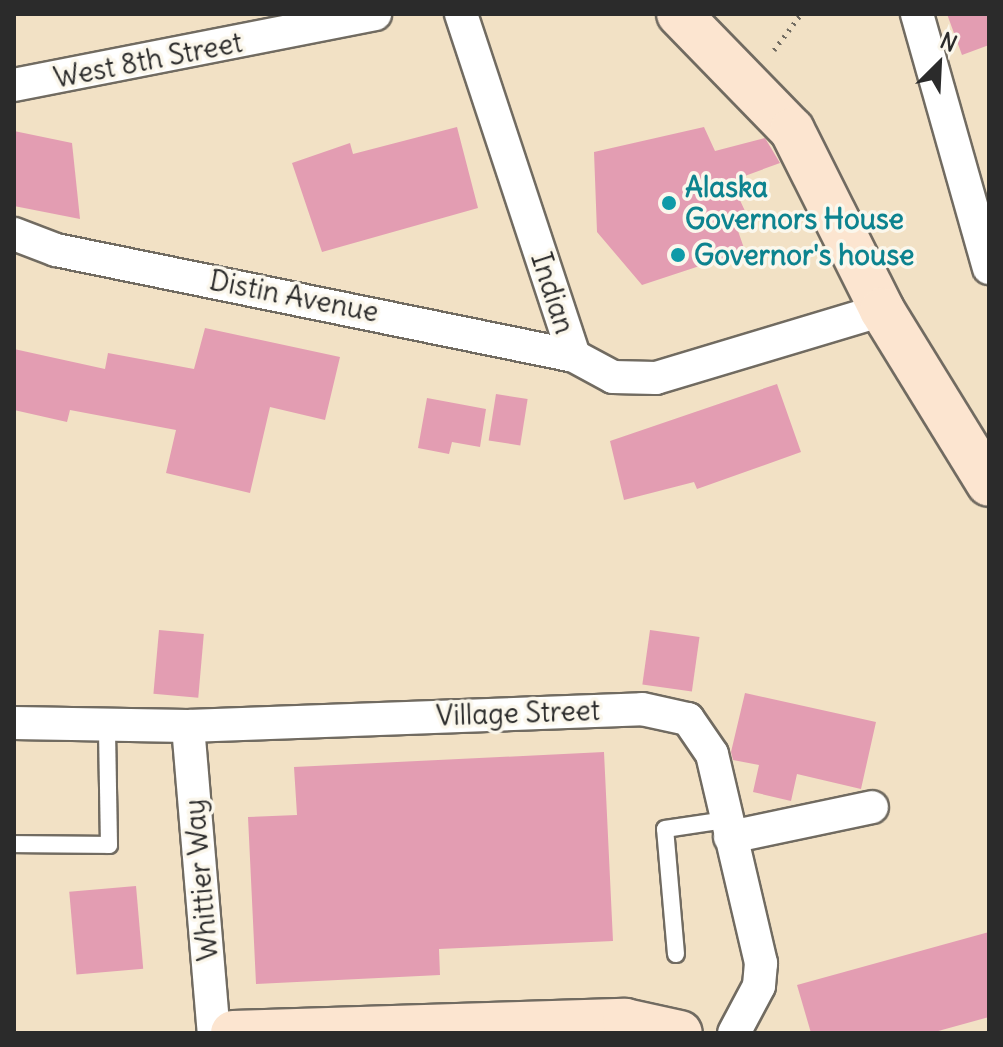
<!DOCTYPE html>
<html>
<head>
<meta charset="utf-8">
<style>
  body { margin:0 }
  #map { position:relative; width:1003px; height:1047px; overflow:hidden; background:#f2e1c5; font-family:Delius,sans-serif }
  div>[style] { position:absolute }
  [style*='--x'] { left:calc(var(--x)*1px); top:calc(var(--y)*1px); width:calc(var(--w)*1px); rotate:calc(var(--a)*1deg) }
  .building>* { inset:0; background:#e39db2; transform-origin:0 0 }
  .path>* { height:5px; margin-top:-2.5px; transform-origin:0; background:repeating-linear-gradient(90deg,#716b61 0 2px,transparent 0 8px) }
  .roads { filter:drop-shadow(2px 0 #716b61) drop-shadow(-2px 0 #716b61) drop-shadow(0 2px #716b61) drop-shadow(0 -2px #716b61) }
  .lane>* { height:16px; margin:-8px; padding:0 8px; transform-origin:8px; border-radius:8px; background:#fff }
  .street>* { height:32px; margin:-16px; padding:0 16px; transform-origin:16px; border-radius:16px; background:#fff }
  .secondary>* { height:44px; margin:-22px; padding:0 22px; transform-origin:22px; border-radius:22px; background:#fce5d0 }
  .dots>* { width:22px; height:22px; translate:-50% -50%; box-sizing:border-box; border:4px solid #fbf7ec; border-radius:50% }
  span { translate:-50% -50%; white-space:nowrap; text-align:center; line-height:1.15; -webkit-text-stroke:7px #fbf7ec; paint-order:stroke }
  .street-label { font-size:28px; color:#2b2b2b }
  .culture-label { font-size:28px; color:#0d838f; font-weight:700 }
  .left { translate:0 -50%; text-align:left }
  .frame { position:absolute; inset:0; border:16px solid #2b2b2b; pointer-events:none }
  .north { position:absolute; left:899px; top:24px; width:80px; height:80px; -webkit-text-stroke:6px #fbf7ec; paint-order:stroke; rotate:24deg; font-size:22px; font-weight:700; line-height:32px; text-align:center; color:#2b2b2b }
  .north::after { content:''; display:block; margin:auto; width:28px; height:36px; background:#2b2b2b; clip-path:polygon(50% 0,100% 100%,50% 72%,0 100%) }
</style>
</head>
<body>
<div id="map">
  <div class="building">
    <div style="clip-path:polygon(947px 14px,989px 14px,989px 45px,962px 55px)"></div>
    <div style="clip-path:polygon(457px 127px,478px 208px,322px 252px,292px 163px,350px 143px,353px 154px)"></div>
    <div style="clip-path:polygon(704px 127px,715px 151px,765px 138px,780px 163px,731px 181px,752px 226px,738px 231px,745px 251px,642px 285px,597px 232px,594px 152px)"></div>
    <div style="clip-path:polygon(14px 131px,72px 143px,80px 219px,14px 206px)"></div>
    <div style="clip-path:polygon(205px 328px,340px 357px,325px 420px,270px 407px,250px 493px,166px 473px,176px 430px,70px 410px,67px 422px,14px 410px,14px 349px,105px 369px,108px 353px,194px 369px)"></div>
    <div style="clip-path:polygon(777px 384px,801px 452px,697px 489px,694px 482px,624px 500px,610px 441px)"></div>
    <div style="left:496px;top:394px;width:32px;height:47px;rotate:9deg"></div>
    <div style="clip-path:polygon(427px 398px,486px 409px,480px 447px,452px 442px,449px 454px,418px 448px)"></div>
    <div style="left:159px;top:630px;width:45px;height:64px;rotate:5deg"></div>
    <div style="left:650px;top:630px;width:50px;height:55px;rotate:8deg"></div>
    <div style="clip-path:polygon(745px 693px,876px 722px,861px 789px,797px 774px,791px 801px,753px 792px,759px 765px,733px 760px,731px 752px)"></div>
    <div style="clip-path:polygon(604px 752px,613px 941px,439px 949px,440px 975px,256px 984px,248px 817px,297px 815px,294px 767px)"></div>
    <div style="left:136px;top:886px;width:83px;height:67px;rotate:85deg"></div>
    <div style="clip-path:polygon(989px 932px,989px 1017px,931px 1033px,811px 1033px,797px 985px)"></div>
  </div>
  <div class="path">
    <div style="--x:774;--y:50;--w:45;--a:-53.1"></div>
  </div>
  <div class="roads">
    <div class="lane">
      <div style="--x:14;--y:844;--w:95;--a:0.6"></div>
      <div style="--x:109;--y:845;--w:120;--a:-91"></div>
      <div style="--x:676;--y:954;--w:125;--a:-95"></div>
      <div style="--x:665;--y:829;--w:62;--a:-8.4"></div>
    </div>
    <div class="street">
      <div style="--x:461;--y:14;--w:360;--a:71.7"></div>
      <div style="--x:574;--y:356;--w:44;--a:28.3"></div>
      <div style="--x:613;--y:377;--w:43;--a:1.3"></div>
      <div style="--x:656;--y:378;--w:236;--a:-16.7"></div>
      <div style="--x:917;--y:14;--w:264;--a:74.2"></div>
      <div style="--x:14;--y:85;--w:368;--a:-11.1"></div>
      <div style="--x:14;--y:234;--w:45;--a:20.9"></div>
      <div style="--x:56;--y:250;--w:529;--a:11.56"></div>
      <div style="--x:14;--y:723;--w:174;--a:1"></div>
      <div style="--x:188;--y:726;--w:454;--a:-2.1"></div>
      <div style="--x:642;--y:709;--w:47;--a:12.3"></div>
      <div style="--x:688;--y:719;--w:42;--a:55.6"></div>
      <div style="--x:712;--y:754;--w:215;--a:76.8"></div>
      <div style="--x:761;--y:963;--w:23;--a:95"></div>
      <div style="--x:759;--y:986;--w:53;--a:118"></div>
      <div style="--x:188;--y:726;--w:308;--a:85.2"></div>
      <div style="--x:730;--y:837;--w:145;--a:-11.9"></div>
    </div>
    <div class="secondary">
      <div style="--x:679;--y:14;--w:162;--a:45.8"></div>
      <div style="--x:792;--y:130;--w:201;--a:63.4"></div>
      <div style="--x:882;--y:310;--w:204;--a:58.4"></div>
      <div style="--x:233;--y:1033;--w:392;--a:-1.8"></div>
      <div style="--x:625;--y:1021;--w:56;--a:12.3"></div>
    </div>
  </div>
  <div class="dots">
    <div style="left:669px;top:203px;background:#0f9aa8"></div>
    <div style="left:678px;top:255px;background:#0f9aa8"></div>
  </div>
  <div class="street-label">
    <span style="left:148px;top:60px;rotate:-11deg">West 8th Street</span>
    <span style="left:553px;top:293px;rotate:72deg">Indian</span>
    <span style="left:294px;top:296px;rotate:11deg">Distin Avenue</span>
    <span style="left:518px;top:713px;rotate:-2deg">Village Street</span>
    <span style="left:201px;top:880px;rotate:-95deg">Whittier Way</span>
  </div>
  <div class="culture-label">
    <span class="left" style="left:685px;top:203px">Alaska<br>Governors House</span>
    <span class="left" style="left:694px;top:255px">Governor's house</span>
  </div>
  <div class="frame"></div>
  <div class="north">N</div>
</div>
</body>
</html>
